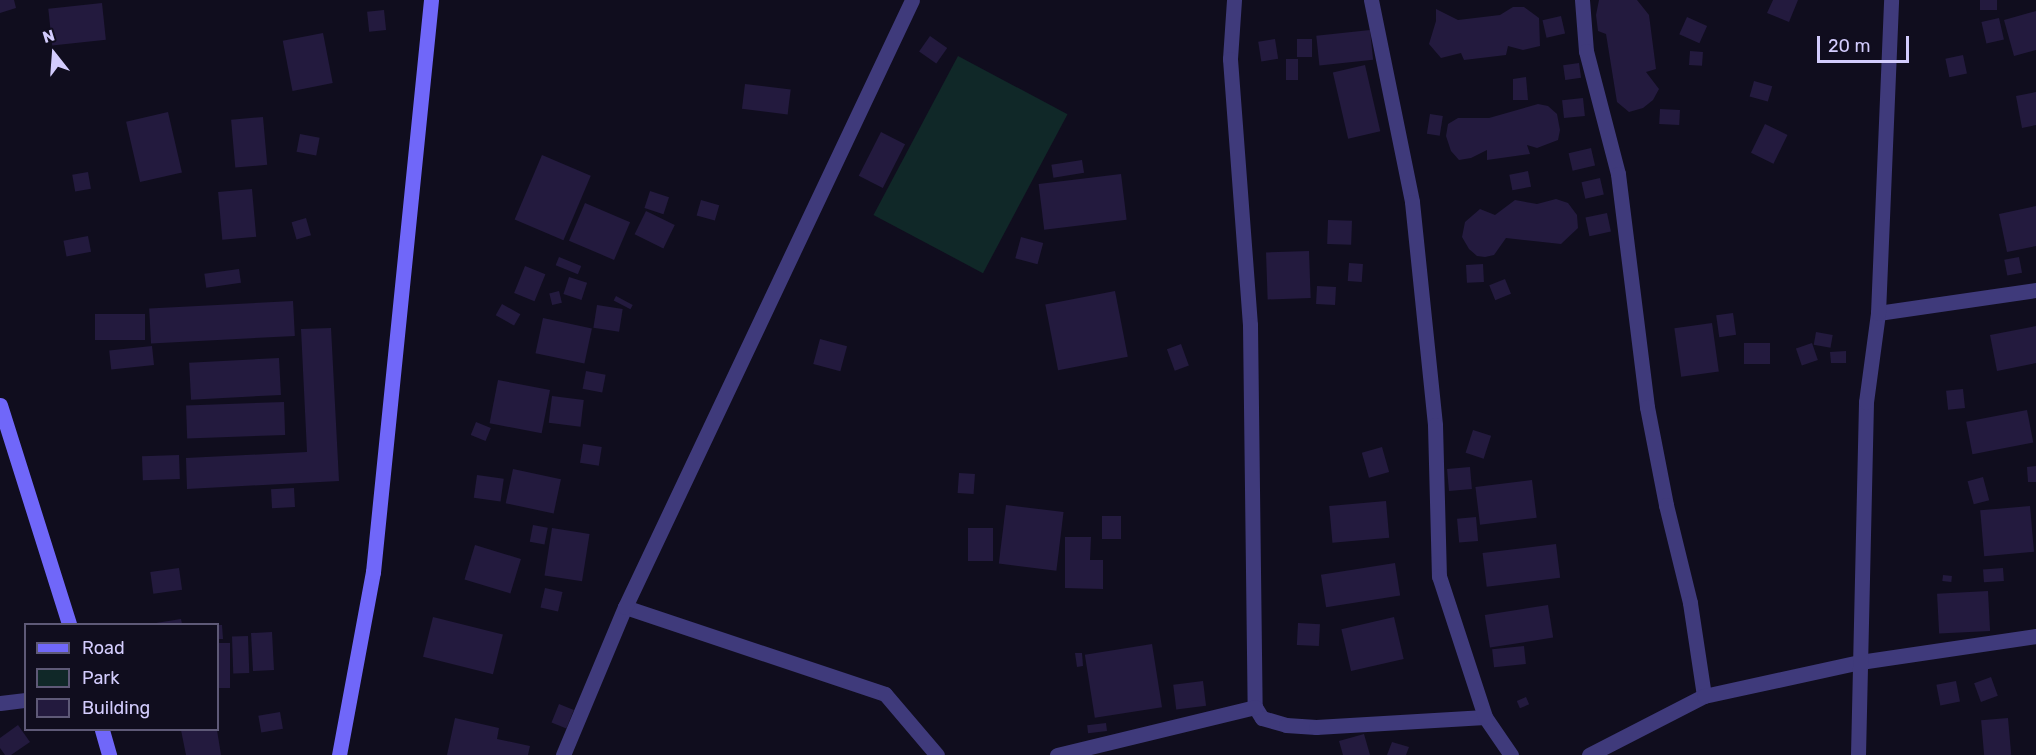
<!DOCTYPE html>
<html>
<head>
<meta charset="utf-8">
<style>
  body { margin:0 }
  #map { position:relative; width:2036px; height:755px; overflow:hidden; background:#100d1e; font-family:Rubik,sans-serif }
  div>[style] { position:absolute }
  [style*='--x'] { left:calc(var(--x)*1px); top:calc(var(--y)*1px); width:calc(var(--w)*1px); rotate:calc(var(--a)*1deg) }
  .green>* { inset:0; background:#102828; transform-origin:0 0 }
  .building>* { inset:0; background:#231a3e; transform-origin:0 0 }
  .street>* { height:15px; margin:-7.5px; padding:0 7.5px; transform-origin:7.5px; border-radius:7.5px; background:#3f3a7b }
  .secondary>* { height:15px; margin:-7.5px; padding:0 7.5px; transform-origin:7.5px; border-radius:7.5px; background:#7067f9 }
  span { translate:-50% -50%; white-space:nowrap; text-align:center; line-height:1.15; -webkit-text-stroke:5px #100d1e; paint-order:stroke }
  .legend { position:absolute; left:24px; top:623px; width:195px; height:108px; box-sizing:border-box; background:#100d1e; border:2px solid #5e5977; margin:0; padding:8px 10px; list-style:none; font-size:18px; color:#d3ccfd }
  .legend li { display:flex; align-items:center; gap:12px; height:30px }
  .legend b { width:30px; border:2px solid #5e5977 }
  .north { position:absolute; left:24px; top:24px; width:60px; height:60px; -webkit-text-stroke:4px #100d1e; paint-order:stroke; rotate:343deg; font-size:16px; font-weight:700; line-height:24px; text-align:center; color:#d3ccfd }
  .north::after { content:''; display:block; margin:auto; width:21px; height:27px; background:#d3ccfd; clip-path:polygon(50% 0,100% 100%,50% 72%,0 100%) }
  .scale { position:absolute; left:1817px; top:36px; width:92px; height:27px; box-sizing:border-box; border:3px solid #d3ccfd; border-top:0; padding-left:8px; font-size:18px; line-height:21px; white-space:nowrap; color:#d3ccfd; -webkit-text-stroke:4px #100d1e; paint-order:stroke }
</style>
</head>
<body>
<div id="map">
  <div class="green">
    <div style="left:958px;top:56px;width:124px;height:180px;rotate:28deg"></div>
  </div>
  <div class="building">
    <div style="clip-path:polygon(0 0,14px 0,16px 8px,0 13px)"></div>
    <div style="clip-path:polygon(1599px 0,1637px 0,1649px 15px,1656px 69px,1646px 72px,1659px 89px,1653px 100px,1643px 108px,1629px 112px,1617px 102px,1606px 34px,1598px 31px,1596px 15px)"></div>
    <div style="clip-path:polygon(1773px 0,1798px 0,1789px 22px,1767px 13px)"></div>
    <div style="left:1980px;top:0;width:17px;height:10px"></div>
    <div style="left:102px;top:3px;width:37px;height:54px;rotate:84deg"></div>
    <div style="clip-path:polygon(1513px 7px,1524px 7px,1539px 18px,1540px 46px,1523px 50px,1508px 46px,1506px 55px,1464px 60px,1461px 53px,1441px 58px,1429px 44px,1436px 21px,1436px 9px,1458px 20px,1500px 15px)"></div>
    <div style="left:384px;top:10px;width:20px;height:17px;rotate:84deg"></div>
    <div style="clip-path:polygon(2036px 11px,2036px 50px,2014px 56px,2004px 20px)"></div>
    <div style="left:1561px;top:16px;width:18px;height:19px;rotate:77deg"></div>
    <div style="left:1687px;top:17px;width:22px;height:19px;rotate:24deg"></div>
    <div style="left:1999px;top:18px;width:22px;height:18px;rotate:77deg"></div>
    <div style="left:1370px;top:30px;width:30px;height:54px;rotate:84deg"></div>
    <div style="left:323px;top:33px;width:51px;height:41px;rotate:79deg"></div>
    <div style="left:930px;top:36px;width:21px;height:19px;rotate:35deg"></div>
    <div style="left:1275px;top:39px;width:20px;height:17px;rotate:81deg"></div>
    <div style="left:1297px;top:39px;width:15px;height:18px"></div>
    <div style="left:1690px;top:51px;width:13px;height:14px;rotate:4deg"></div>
    <div style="left:1963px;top:55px;width:19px;height:18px;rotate:78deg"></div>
    <div style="left:1286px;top:59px;width:12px;height:21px"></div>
    <div style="left:1579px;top:63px;width:15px;height:16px;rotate:82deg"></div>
    <div style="left:1365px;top:65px;width:68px;height:33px;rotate:77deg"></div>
    <div style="clip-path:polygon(1526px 77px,1528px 100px,1513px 100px,1513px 79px)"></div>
    <div style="left:1754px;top:81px;width:19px;height:16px;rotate:16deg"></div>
    <div style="left:745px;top:84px;width:46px;height:25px;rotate:7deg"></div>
    <div style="clip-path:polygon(2036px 92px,2036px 125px,2022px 128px,2016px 96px)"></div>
    <div style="left:1583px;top:98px;width:18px;height:21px;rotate:84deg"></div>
    <div style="clip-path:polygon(1538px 104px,1548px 106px,1557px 114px,1560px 130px,1558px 140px,1537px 148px,1527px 145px,1530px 154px,1487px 160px,1487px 150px,1471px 158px,1459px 160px,1451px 151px,1446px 136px,1448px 124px,1458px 118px,1489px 118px)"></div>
    <div style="left:1660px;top:109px;width:20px;height:15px;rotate:3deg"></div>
    <div style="left:168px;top:112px;width:62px;height:43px;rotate:77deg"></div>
    <div style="left:1430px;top:114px;width:13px;height:20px;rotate:9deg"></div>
    <div style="left:263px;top:117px;width:48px;height:32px;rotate:85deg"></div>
    <div style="left:1765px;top:124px;width:25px;height:32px;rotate:26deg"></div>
    <div style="left:881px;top:132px;width:27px;height:49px;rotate:27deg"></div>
    <div style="left:300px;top:134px;width:20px;height:18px;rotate:11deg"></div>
    <div style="left:1591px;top:148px;width:18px;height:23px;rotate:77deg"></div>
    <div style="left:542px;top:155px;width:53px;height:70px;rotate:23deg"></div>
    <div style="left:1082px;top:160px;width:13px;height:31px;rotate:81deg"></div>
    <div style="left:1528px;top:171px;width:16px;height:19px;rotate:79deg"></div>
    <div style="left:88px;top:172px;width:17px;height:16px;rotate:80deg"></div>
    <div style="left:1121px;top:174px;width:46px;height:83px;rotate:83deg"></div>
    <div style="left:1600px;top:178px;width:17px;height:19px;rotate:77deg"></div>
    <div style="left:252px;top:189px;width:48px;height:34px;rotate:85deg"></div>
    <div style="left:650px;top:191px;width:20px;height:18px;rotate:18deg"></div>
    <div style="clip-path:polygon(1556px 199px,1568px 203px,1577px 215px,1578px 228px,1561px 244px,1506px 238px,1494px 255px,1485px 257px,1477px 256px,1469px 249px,1462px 237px,1465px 222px,1480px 209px,1495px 215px,1515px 200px,1537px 204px)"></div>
    <div style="left:701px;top:200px;width:19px;height:16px;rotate:16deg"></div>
    <div style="left:585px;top:203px;width:49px;height:41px;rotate:23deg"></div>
    <div style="clip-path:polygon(2036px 206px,2036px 246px,2007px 252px,1999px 214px)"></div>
    <div style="left:646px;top:211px;width:32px;height:26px;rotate:26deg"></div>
    <div style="left:1607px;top:213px;width:19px;height:22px;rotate:78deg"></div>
    <div style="left:306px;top:218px;width:18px;height:15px;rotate:74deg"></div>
    <div style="left:1328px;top:220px;width:24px;height:24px;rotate:2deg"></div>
    <div style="left:88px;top:236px;width:16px;height:25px;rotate:79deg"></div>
    <div style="left:1021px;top:237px;width:23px;height:22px;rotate:15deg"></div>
    <div style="left:1309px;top:251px;width:47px;height:43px;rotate:88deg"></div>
    <div style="left:559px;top:257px;width:24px;height:9px;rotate:22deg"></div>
    <div style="left:2019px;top:257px;width:16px;height:15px;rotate:79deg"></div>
    <div style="left:1349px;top:263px;width:14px;height:18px;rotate:4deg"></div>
    <div style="left:1483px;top:264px;width:18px;height:17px;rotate:87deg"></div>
    <div style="left:525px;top:266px;width:22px;height:29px;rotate:22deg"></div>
    <div style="left:239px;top:269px;width:14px;height:35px;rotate:82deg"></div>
    <div style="left:569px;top:277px;width:19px;height:18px;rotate:18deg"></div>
    <div style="left:1505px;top:279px;width:16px;height:17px;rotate:68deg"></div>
    <div style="left:1317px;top:286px;width:19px;height:18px;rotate:3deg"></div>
    <div style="left:559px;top:291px;width:12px;height:10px;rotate:76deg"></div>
    <div style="left:1115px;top:291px;width:67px;height:71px;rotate:79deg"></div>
    <div style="left:616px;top:296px;width:19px;height:5px;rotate:28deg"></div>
    <div style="left:293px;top:301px;width:35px;height:144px;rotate:87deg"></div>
    <div style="left:502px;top:304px;width:21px;height:13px;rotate:29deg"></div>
    <div style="left:597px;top:305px;width:26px;height:23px;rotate:9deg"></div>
    <div style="left:1733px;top:313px;width:22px;height:17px;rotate:82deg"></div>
    <div style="left:145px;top:314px;width:26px;height:50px;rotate:90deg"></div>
    <div style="left:543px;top:318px;width:50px;height:36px;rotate:12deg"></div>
    <div style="left:1712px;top:323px;width:49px;height:38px;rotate:82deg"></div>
    <div style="clip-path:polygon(2036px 326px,2036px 363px,1997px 371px,1990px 335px)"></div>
    <div style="clip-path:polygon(331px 328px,339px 481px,187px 489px,186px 458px,307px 452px,301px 329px)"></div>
    <div style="left:1816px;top:332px;width:17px;height:13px;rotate:10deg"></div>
    <div style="left:820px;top:339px;width:28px;height:26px;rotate:15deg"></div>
    <div style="left:1744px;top:343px;width:26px;height:21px"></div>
    <div style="left:1812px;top:343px;width:18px;height:17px;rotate:71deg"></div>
    <div style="left:1181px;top:344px;width:23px;height:15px;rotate:70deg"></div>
    <div style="left:152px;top:346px;width:19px;height:43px;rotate:84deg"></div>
    <div style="clip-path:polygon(1846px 351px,1846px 363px,1831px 363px,1830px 352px)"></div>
    <div style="left:279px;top:358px;width:37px;height:90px;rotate:87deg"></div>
    <div style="left:586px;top:371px;width:20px;height:18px;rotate:11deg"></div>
    <div style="left:498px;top:380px;width:53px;height:44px;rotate:11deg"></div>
    <div style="left:1963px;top:389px;width:19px;height:17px;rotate:84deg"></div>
    <div style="left:552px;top:396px;width:32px;height:27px;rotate:7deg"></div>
    <div style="left:284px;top:402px;width:33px;height:98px;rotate:88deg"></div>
    <div style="left:2027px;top:410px;width:33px;height:62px;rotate:79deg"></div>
    <div style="left:476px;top:422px;width:16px;height:14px;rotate:22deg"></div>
    <div style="left:1473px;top:430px;width:19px;height:24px;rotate:18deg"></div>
    <div style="left:583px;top:444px;width:19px;height:19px;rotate:9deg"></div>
    <div style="left:1382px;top:447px;width:26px;height:21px;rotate:74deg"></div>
    <div style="left:179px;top:455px;width:24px;height:37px;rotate:88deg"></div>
    <div style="clip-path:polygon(2036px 466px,2036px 482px,2028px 482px,2027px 467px)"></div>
    <div style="left:1470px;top:467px;width:22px;height:23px;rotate:85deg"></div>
    <div style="left:513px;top:469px;width:49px;height:35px;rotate:12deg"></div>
    <div style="left:959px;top:473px;width:16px;height:20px;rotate:4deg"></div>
    <div style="left:477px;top:475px;width:27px;height:23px;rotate:8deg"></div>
    <div style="left:1983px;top:477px;width:24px;height:16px;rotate:75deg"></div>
    <div style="left:1532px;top:480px;width:38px;height:57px;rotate:83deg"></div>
    <div style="left:294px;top:488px;width:19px;height:23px;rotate:87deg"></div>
    <div style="left:1386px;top:501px;width:37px;height:57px;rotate:85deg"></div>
    <div style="left:1006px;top:505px;width:58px;height:59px;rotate:7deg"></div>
    <div style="left:2030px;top:506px;width:46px;height:50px;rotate:85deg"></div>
    <div style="left:1102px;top:516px;width:19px;height:23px"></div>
    <div style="left:1476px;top:517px;width:24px;height:19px;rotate:85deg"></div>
    <div style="left:533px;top:525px;width:15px;height:17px;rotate:11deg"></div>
    <div style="left:552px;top:528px;width:38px;height:48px;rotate:9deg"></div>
    <div style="left:968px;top:528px;width:25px;height:33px"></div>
    <div style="clip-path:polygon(1065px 537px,1091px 537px,1090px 560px,1103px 560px,1103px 589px,1065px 588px)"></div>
    <div style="left:1556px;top:544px;width:34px;height:74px;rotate:83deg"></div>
    <div style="left:475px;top:545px;width:48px;height:36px;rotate:17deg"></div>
    <div style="left:1395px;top:563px;width:33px;height:75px;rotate:81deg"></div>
    <div style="left:179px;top:568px;width:22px;height:29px;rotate:82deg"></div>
    <div style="left:2003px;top:568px;width:13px;height:20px;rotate:86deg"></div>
    <div style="left:1943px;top:575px;width:9px;height:6px;rotate:6deg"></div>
    <div style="left:545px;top:588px;width:18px;height:20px;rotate:13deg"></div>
    <div style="left:1988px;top:591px;width:40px;height:51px;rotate:87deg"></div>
    <div style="left:1548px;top:605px;width:33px;height:64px;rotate:81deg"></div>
    <div style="left:433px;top:617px;width:72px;height:41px;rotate:14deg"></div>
    <div style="left:1394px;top:617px;width:43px;height:54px;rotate:77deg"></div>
    <div style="clip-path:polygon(181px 619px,182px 624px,156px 624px,156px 623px)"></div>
    <div style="left:1298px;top:623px;width:22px;height:22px;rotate:3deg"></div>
    <div style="clip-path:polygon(218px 625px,222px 625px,223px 639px,218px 639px)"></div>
    <div style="left:272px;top:632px;width:38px;height:21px;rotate:87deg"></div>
    <div style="left:248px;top:636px;width:37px;height:16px;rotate:88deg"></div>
    <div style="left:218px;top:643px;width:12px;height:45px"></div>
    <div style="left:1152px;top:644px;width:64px;height:68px;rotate:81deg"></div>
    <div style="left:1524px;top:646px;width:18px;height:32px;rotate:84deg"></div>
    <div style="clip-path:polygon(1075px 653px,1082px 653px,1083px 666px,1077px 667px)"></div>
    <div style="left:1991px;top:677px;width:20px;height:18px;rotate:70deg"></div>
    <div style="left:1203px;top:681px;width:25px;height:30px;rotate:83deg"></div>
    <div style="left:1956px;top:681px;width:21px;height:20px;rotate:79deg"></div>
    <div style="left:1526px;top:697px;width:8px;height:10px;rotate:67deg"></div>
    <div style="left:559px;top:704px;width:16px;height:20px;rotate:22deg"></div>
    <div style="left:280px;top:712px;width:17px;height:22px;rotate:80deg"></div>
    <div style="clip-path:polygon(455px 718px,499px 728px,497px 739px,530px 746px,528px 755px,447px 755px)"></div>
    <div style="left:2008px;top:718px;width:37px;height:27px;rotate:85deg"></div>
    <div style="left:1106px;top:723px;width:8px;height:19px;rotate:83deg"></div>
    <div style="clip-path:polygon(18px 725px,30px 742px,11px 755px,5px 755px,0 748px,0 738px)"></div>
    <div style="clip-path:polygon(181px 730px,217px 730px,221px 755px,186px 755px)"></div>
    <div style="clip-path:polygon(1364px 734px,1370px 755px,1343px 755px,1339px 741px)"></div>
    <div style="clip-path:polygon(1392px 742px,1409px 747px,1406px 755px,1387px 755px)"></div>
  </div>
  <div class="street">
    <div style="--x:1234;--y:0;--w:59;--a:93.9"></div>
    <div style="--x:1230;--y:59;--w:267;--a:85.7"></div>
    <div style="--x:1250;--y:325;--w:382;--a:89.3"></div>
    <div style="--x:1255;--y:707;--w:13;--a:58"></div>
    <div style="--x:1262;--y:718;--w:25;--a:16"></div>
    <div style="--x:1286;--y:725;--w:30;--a:4"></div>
    <div style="--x:1316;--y:727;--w:169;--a:-3.4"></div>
    <div style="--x:1485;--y:717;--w:46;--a:55.6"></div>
    <div style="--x:1371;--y:0;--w:206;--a:78.5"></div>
    <div style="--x:1412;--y:202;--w:224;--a:84.1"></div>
    <div style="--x:1435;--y:425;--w:151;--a:88.5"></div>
    <div style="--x:1439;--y:576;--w:148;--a:71.9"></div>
    <div style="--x:1582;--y:0;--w:51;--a:85.5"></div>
    <div style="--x:1586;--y:51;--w:127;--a:75.4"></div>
    <div style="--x:1618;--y:174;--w:235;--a:82.9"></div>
    <div style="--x:1647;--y:407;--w:100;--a:79"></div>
    <div style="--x:1666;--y:505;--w:101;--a:76.2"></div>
    <div style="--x:1690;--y:603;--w:94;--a:81.4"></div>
    <div style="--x:1878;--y:313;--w:160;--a:-8.3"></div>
    <div style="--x:625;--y:607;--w:274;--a:18.5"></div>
    <div style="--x:885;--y:694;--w:80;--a:49.6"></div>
    <div style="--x:0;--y:703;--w:26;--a:-7"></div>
    <div style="--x:563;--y:755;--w:160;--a:-67.3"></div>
    <div style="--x:625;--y:607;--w:671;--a:-64.69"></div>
    <div style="--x:1057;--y:755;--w:204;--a:-13.6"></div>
    <div style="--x:1589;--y:755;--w:129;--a:-27.2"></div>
    <div style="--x:1704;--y:696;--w:160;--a:-12.3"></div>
    <div style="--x:1860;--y:662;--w:178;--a:-8.4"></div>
    <div style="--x:1858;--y:755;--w:353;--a:-88.7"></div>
    <div style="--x:1866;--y:402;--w:90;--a:-82.3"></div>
    <div style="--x:1878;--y:313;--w:313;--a:-87.6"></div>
  </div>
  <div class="secondary">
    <div style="--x:0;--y:405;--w:230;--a:72.5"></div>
    <div style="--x:102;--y:730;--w:26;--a:74"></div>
    <div style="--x:339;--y:755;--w:186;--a:-79.5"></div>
    <div style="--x:373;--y:572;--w:575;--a:-84.21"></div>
  </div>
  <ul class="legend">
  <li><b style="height:8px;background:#7067f9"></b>Road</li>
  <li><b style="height:16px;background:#102828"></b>Park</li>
  <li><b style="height:16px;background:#231a3e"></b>Building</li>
  </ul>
  <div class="north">N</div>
  <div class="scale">20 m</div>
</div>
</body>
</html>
